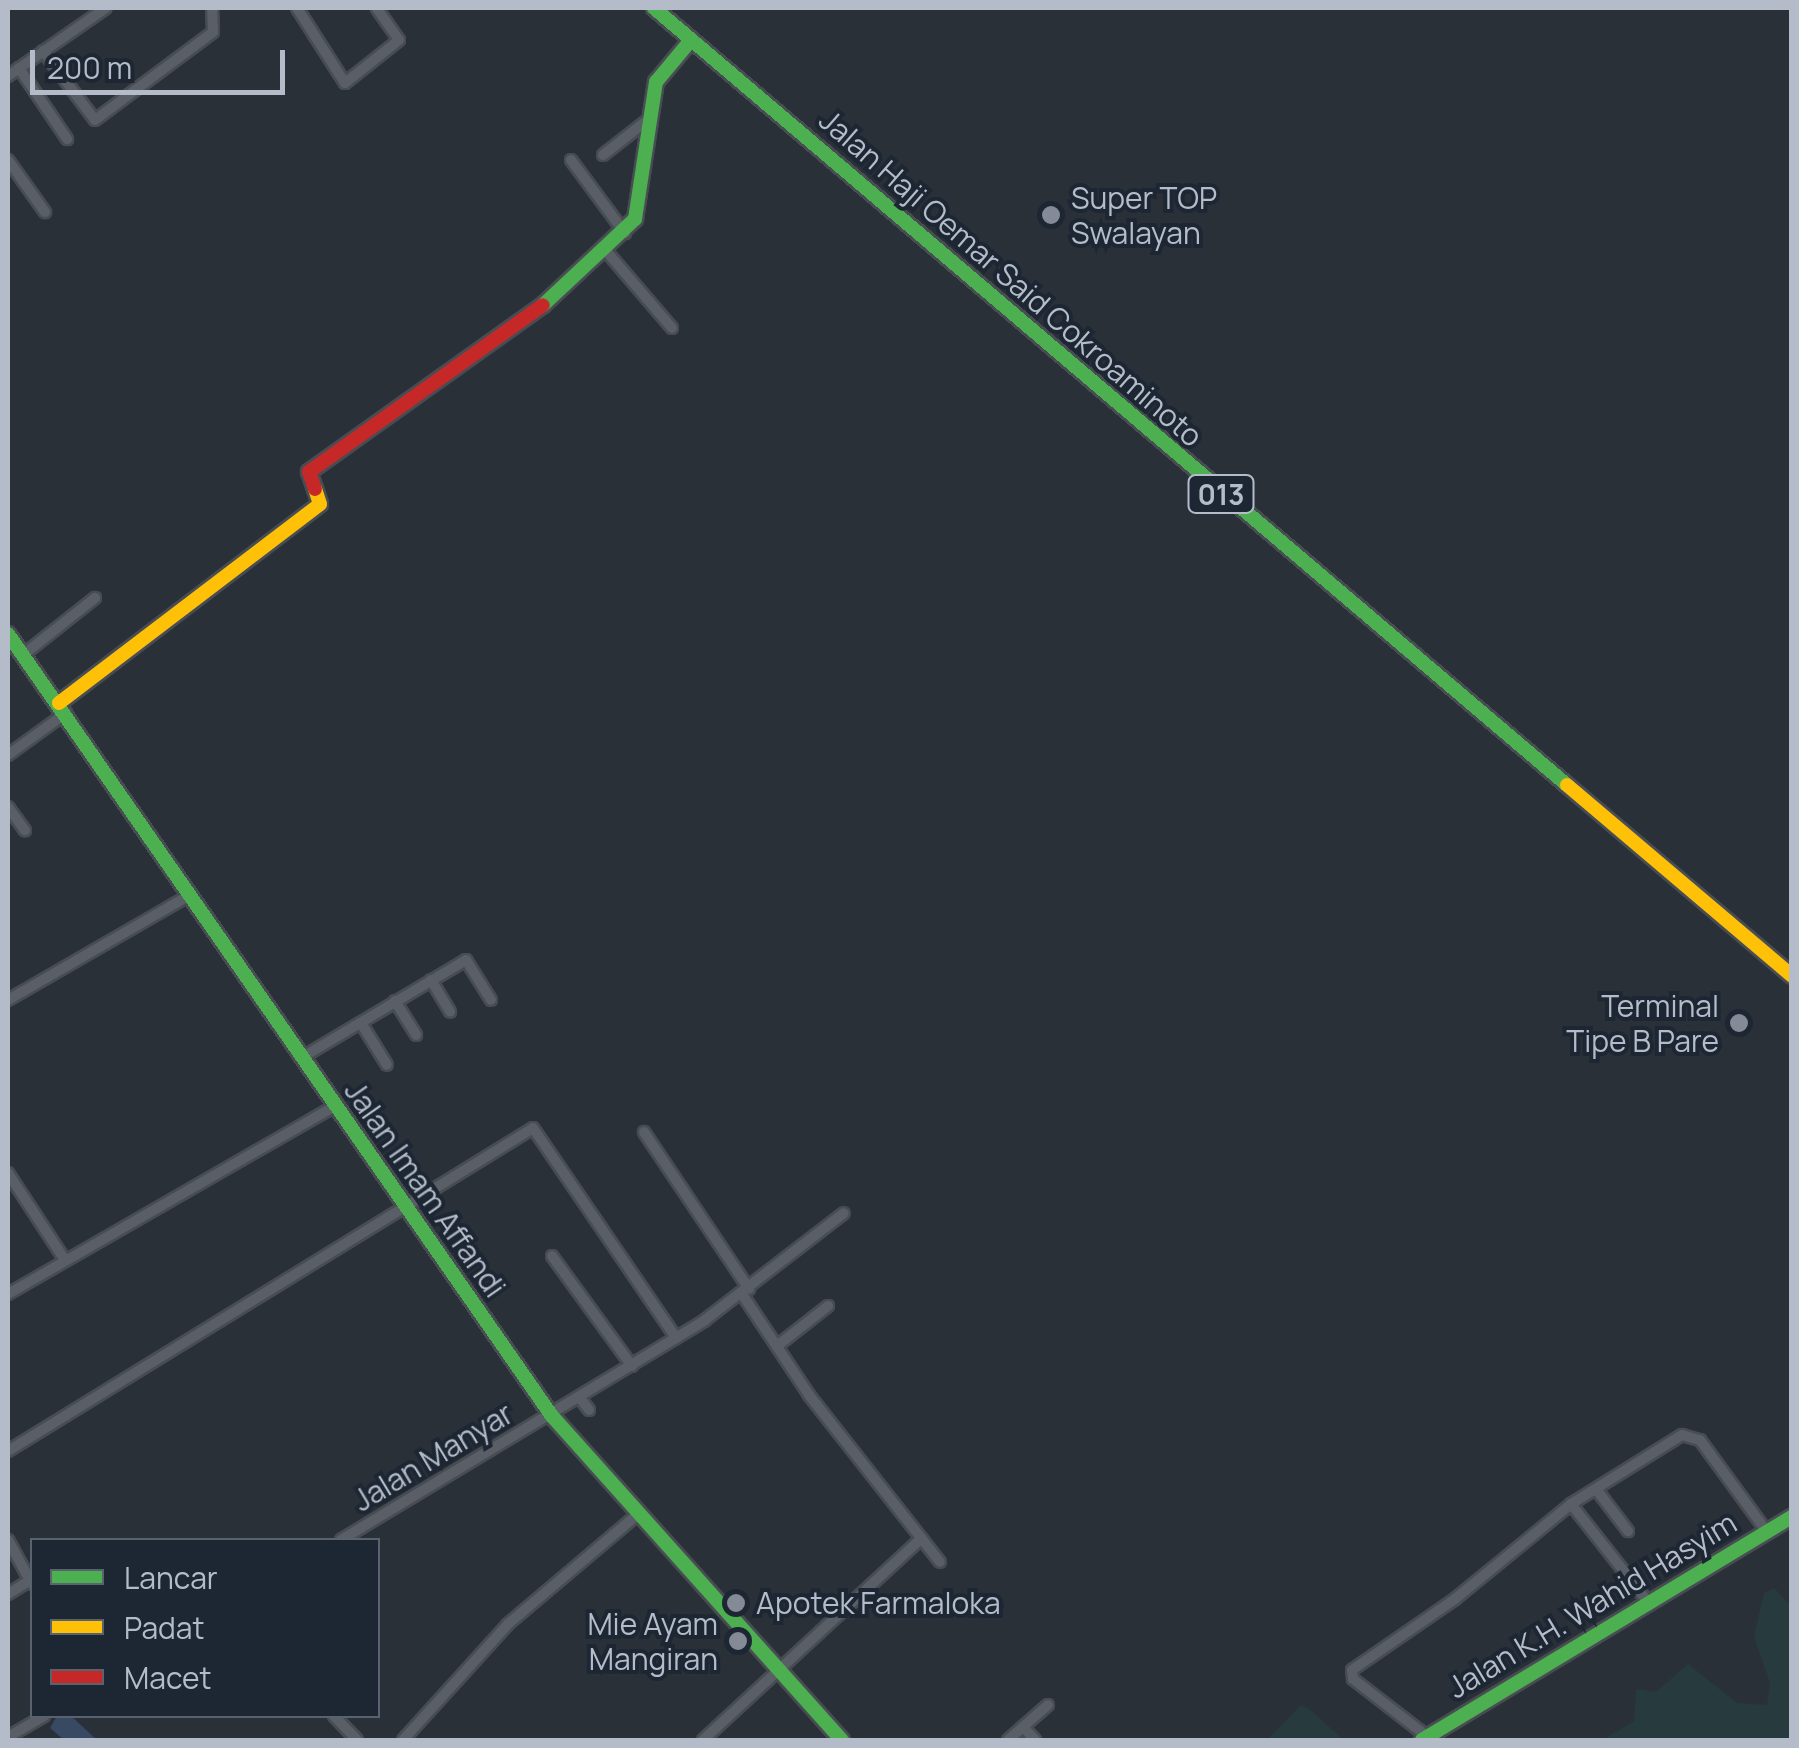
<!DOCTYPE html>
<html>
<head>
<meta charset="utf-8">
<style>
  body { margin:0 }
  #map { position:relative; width:1799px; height:1748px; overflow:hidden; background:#2a3038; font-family:Manrope,sans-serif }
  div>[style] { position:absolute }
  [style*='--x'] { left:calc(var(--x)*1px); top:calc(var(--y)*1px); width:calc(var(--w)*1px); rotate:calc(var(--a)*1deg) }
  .green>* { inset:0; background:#273a3e }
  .water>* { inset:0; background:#384963 }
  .roads { filter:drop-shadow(2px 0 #484c53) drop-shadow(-2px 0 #484c53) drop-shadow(0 2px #484c53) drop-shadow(0 -2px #484c53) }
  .street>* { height:10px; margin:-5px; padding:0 5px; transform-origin:5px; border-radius:5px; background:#5a5e66 }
  .fast>* { height:14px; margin:-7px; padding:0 7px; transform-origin:7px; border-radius:7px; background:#4caf50 }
  .slow>* { height:14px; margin:-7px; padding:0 7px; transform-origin:7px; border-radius:7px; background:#ffc107 }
  .jam>* { height:14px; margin:-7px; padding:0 7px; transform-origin:7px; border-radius:7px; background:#c62828 }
  .dots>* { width:28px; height:28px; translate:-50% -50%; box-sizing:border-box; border:5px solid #1d2633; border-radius:50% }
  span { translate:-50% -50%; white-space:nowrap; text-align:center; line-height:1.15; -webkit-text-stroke:8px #1d2633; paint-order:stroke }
  .shield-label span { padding:2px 8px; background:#1d2633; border:2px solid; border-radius:8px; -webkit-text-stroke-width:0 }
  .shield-label { font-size:28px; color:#b4bcc9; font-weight:700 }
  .poi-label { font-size:30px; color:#b4bcc9 }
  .left { translate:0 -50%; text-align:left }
  .right { translate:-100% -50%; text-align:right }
  .street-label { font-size:30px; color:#b4bcc9 }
  .frame { position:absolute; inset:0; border:10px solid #b4bcc9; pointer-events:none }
  .legend { position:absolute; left:30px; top:1538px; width:350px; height:180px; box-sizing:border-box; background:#1d2633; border:2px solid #59626f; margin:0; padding:12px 18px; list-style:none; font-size:30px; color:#b4bcc9 }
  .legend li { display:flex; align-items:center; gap:20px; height:50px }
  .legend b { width:50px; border:2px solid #59626f }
  .scale { position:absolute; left:30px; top:50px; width:255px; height:45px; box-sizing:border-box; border:5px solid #b4bcc9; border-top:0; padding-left:12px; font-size:30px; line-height:35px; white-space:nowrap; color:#b4bcc9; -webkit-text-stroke:8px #1d2633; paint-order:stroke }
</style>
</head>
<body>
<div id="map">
  <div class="green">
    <div style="clip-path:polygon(1774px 1588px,1791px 1606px,1791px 1740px,1602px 1740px,1634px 1721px,1636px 1689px,1656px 1692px,1688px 1664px,1737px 1703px,1767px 1705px,1770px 1683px,1754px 1637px,1764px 1593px)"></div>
    <div style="clip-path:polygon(1301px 1705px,1308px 1708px,1344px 1740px,1267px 1740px)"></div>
  </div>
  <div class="water">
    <div style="clip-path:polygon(57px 1716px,71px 1716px,97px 1740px,64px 1740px,50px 1728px)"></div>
  </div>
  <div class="roads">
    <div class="street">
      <div style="--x:297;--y:8;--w:89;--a:57.4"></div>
      <div style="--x:345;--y:83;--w:69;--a:-38.5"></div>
      <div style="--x:399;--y:40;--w:39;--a:-125"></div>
      <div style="--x:43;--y:51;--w:86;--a:53"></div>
      <div style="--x:95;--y:120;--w:147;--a:-36.7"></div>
      <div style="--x:213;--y:32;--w:24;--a:-92"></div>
      <div style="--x:19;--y:68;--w:86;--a:55.9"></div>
      <div style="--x:8;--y:76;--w:119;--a:-34.8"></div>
      <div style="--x:603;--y:155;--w:58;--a:-38"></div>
      <div style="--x:8;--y:160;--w:64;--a:54.6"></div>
      <div style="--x:571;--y:160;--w:91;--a:53.5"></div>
      <div style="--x:607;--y:252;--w:100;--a:49.5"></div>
      <div style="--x:23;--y:655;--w:92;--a:-38.4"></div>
      <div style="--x:8;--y:755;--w:72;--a:-35.9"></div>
      <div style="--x:8;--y:807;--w:29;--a:54"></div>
      <div style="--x:431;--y:980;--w:37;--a:59"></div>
      <div style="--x:8;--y:1000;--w:210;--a:-30"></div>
      <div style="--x:395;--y:1001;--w:40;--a:58"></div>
      <div style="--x:361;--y:1023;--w:49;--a:58.2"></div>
      <div style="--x:301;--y:1058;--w:192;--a:-30.7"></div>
      <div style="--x:466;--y:960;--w:47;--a:58"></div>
      <div style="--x:644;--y:1132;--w:189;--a:56.2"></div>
      <div style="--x:8;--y:1173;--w:104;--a:56.8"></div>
      <div style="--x:552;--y:1256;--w:136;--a:54"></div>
      <div style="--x:8;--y:1294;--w:375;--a:-29.9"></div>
      <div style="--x:742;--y:1294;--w:121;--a:56.4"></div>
      <div style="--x:809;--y:1395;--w:212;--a:51.9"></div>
      <div style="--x:777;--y:1346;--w:65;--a:-38.1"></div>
      <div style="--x:580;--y:1398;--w:15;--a:53"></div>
      <div style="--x:8;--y:1451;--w:616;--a:-31.6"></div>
      <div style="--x:533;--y:1128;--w:254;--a:55.7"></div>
      <div style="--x:1596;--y:1489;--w:53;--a:52.7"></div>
      <div style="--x:1571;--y:1504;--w:125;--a:51.8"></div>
      <div style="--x:8;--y:1540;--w:50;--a:61.4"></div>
      <div style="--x:341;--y:1540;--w:425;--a:-31.1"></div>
      <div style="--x:705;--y:1320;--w:175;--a:-37.6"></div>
      <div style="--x:8;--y:1594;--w:26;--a:-32"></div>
      <div style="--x:334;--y:1716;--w:33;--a:46"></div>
      <div style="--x:1023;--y:1727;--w:18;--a:47"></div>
      <div style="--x:8;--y:1737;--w:42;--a:-30.3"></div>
      <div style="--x:1428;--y:1737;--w:95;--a:-142.3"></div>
      <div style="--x:1353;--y:1679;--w:9;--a:-96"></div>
      <div style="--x:1352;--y:1670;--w:125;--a:-34.6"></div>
      <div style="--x:1455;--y:1599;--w:150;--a:-39.3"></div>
      <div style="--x:1571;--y:1504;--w:131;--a:-31.9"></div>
      <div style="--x:1682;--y:1435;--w:19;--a:16"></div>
      <div style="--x:1700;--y:1440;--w:114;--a:53.9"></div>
      <div style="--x:403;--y:1740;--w:156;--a:-47.8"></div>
      <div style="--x:508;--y:1624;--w:169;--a:-40.2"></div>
      <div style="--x:703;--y:1740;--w:297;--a:-42.7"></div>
      <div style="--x:1008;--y:1740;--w:53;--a:-41.2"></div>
    </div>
    <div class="fast">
      <div style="--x:654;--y:8;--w:1199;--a:40.4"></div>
      <div style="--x:543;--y:305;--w:126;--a:-43.1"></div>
      <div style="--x:635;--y:219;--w:139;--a:-81.3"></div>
      <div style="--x:656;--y:82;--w:55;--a:-50.2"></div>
      <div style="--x:8;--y:634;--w:953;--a:55.18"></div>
      <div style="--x:552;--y:1416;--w:435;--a:48.2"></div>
      <div style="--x:1422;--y:1740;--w:432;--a:-31.1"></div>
    </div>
    <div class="slow">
      <div style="--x:59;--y:703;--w:328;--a:-37.3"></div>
      <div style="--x:320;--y:504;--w:16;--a:-108"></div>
      <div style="--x:1567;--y:785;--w:295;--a:40.3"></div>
    </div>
    <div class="jam">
      <div style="--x:315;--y:489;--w:18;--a:-109"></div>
      <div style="--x:309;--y:472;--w:287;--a:-35.5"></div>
    </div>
  </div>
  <div class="dots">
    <div style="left:1051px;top:215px;background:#848b96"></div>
    <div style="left:1739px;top:1023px;background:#848b96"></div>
    <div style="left:736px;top:1603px;background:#848b96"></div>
    <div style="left:738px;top:1641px;background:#848b96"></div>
  </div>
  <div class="shield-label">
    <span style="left:1221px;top:494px">013</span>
  </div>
  <div class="poi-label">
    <span class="left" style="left:1071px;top:215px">Super TOP<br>Swalayan</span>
    <span class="right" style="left:1719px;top:1023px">Terminal<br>Tipe B Pare</span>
    <span class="left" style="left:756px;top:1603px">Apotek Farmaloka</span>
    <span class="right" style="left:718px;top:1641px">Mie Ayam<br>Mangiran</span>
  </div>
  <div class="street-label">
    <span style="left:1011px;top:278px;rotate:41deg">Jalan Haji Oemar Said Cokroaminoto</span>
    <span style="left:425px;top:1189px;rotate:55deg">Jalan Imam Affandi</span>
    <span style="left:433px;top:1457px;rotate:-31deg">Jalan Manyar</span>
    <span style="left:1592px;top:1605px;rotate:-31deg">Jalan K.H. Wahid Hasyim</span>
  </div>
  <div class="frame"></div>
  <ul class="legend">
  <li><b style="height:12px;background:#4caf50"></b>Lancar</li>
  <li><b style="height:12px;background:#ffc107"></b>Padat</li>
  <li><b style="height:12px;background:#c62828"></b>Macet</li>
  </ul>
  <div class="scale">200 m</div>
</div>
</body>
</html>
